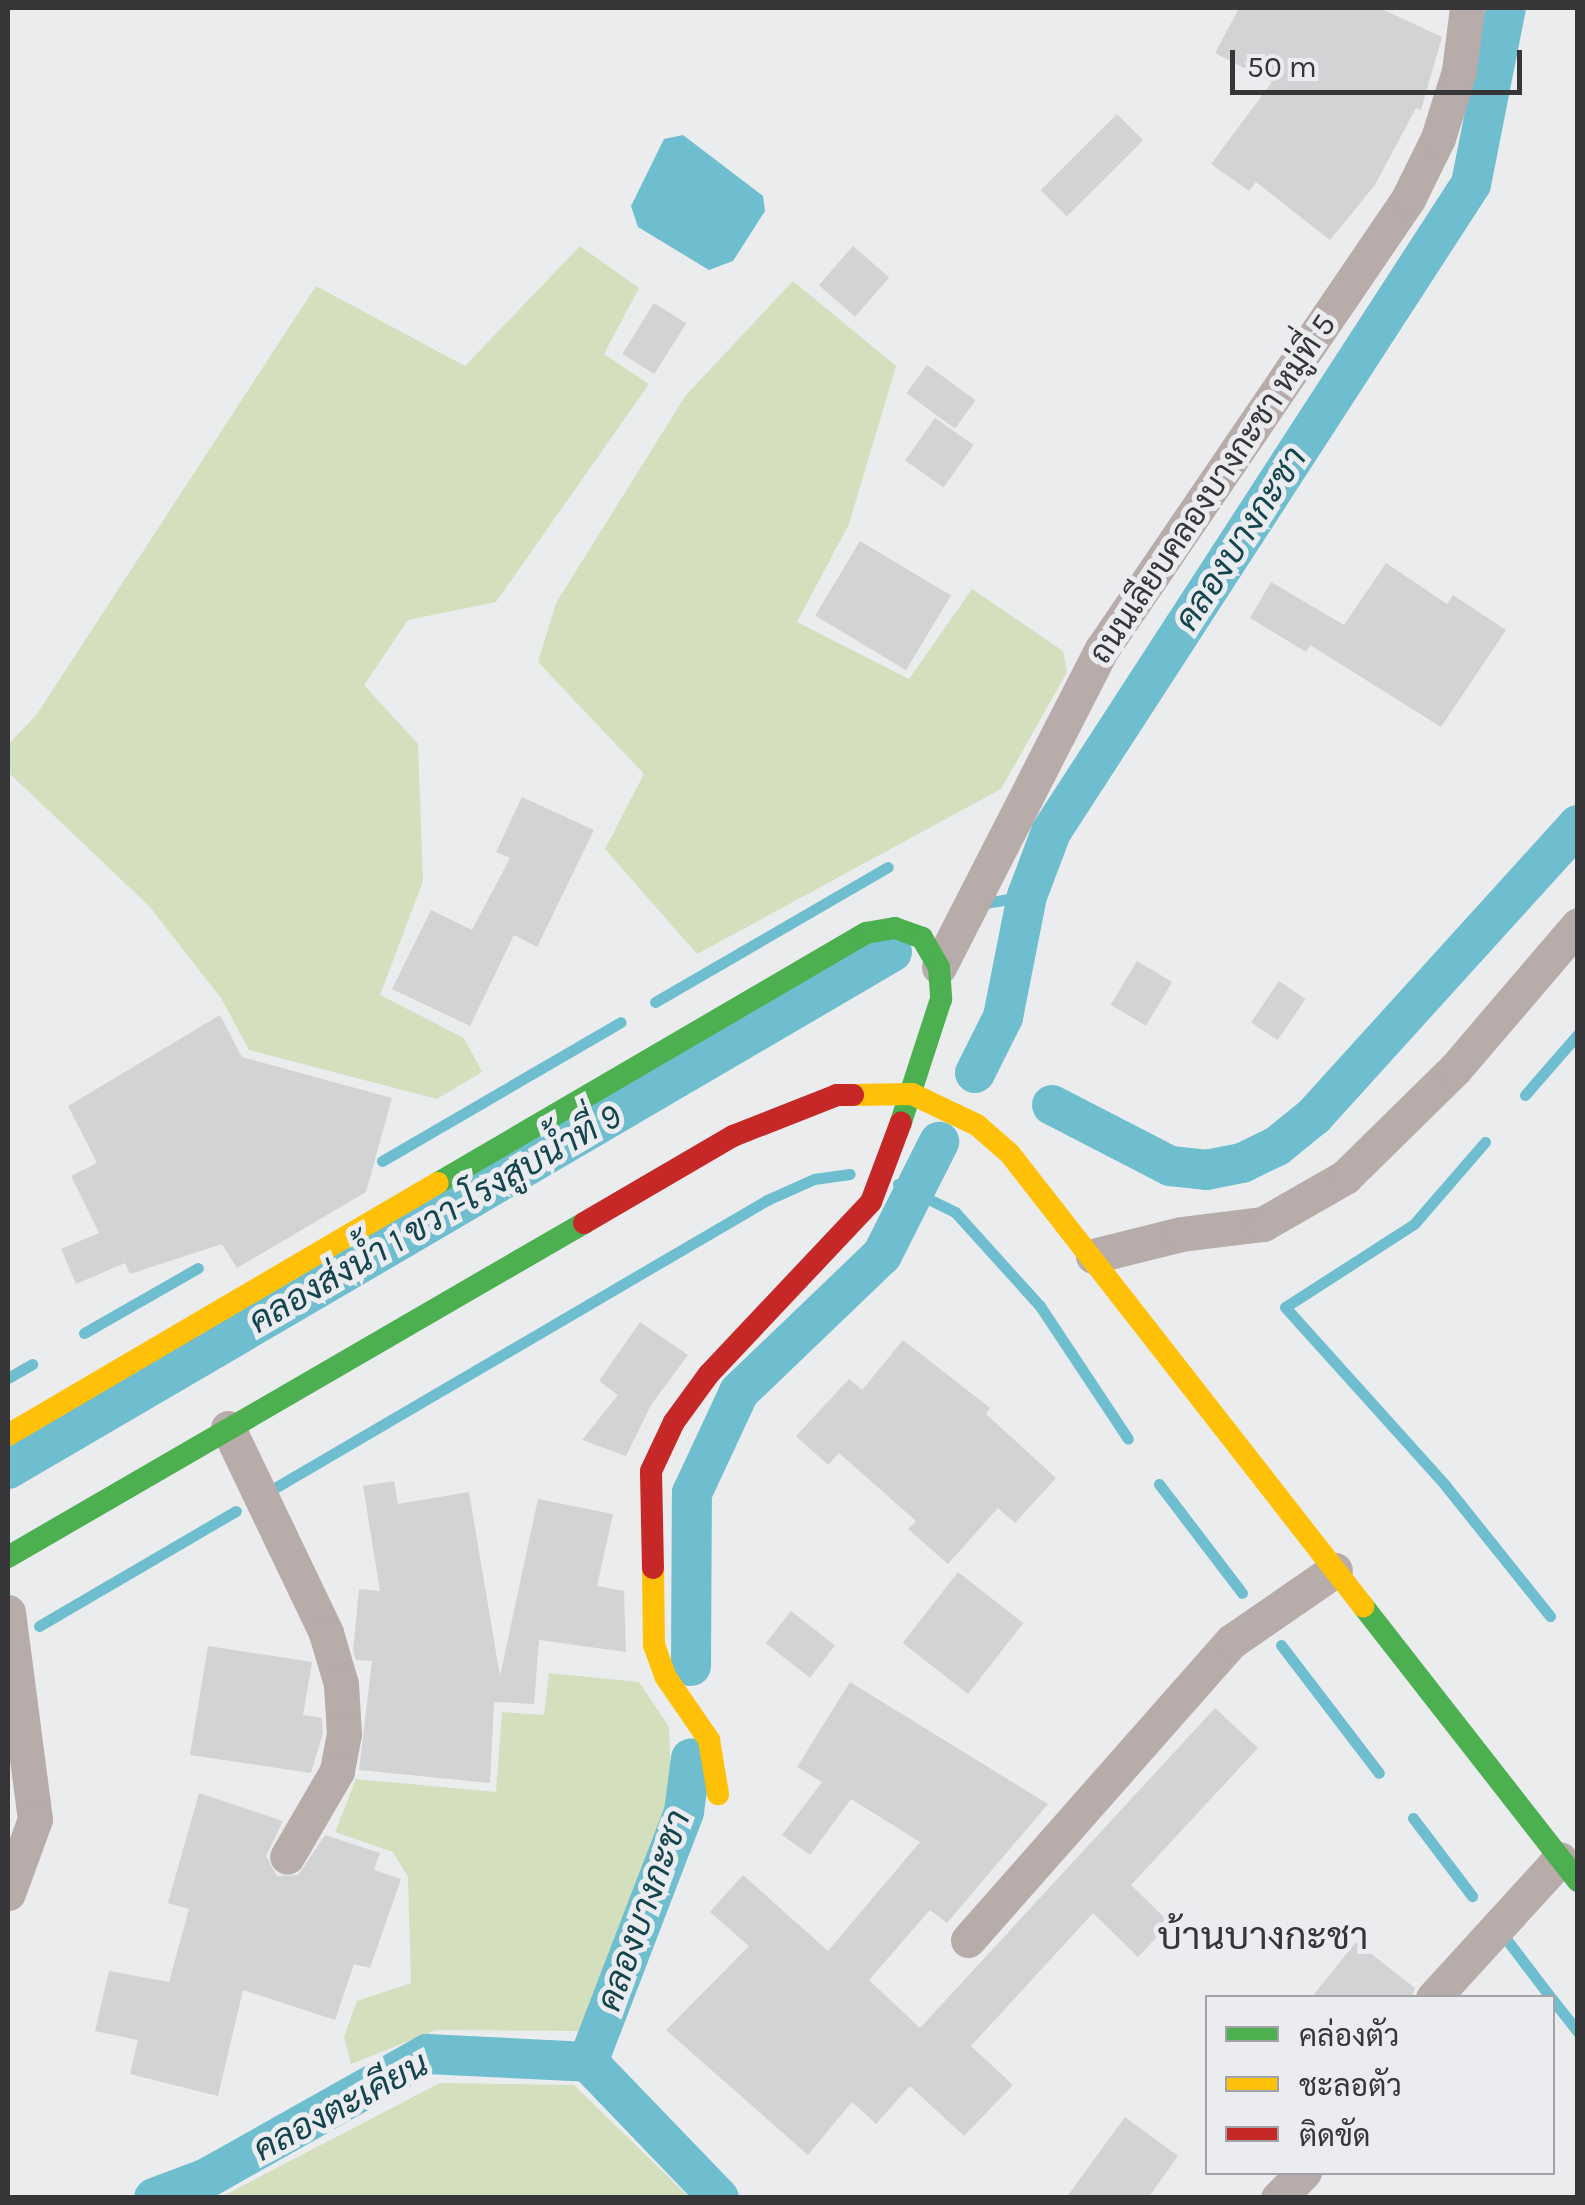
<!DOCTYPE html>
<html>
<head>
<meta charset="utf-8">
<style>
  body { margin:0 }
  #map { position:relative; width:1585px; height:2205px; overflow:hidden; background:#ebecee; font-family:Karla,Sarabun,sans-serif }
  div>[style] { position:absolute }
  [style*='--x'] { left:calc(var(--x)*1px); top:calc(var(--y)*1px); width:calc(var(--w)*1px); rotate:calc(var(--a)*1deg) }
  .green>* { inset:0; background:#d4dfbe }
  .water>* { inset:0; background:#6ebecf }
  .stream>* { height:11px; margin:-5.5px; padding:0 5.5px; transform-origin:5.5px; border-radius:5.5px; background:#6ebecf }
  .canal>* { height:40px; margin:-20px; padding:0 20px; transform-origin:20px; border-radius:20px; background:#6ebecf }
  .building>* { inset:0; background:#d2d3d4; transform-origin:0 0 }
  .street>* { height:35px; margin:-17.5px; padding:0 17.5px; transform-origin:17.5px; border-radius:17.5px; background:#b7aca9 }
  .fast>* { height:22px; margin:-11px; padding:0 11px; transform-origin:11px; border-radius:11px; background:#4caf50 }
  .slow>* { height:22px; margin:-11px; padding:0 11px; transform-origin:11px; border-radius:11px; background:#ffc107 }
  .jam>* { height:22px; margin:-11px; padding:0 11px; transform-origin:11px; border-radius:11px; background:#c62828 }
  span { translate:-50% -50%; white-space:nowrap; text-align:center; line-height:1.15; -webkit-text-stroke:10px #eaecef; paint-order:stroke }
  .street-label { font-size:32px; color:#363638 }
  .water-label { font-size:35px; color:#14454f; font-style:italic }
  .quarter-label { font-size:38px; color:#363638 }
  .frame { position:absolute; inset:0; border:10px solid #363638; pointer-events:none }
  .legend { position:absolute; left:1205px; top:1995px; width:350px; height:180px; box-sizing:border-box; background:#eaecef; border:2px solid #a2a3a6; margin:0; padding:12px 18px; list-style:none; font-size:30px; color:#363638 }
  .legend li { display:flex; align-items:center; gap:20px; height:50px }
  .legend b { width:50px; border:2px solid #a2a3a6 }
  .scale { position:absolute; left:1230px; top:50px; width:292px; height:45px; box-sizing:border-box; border:5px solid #363638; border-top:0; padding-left:12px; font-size:30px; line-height:35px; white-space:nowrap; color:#363638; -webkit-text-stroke:8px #eaecef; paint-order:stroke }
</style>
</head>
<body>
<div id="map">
  <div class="green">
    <div style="clip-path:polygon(580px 246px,639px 288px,604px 354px,649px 384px,496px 602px,408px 620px,364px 685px,418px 744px,423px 881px,380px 995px,464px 1038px,482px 1072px,437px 1099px,249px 1050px,221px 998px,149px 906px,8px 772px,8px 745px,37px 714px,316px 286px,465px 366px)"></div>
    <div style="clip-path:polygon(793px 281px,896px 366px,849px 524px,797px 622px,909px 679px,972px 589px,1063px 651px,1067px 672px,1001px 789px,697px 954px,605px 849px,644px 774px,538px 662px,556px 603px,686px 395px)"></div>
    <div style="clip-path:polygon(549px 1673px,639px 1682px,669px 1727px,671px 1783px,650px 1860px,581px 2031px,436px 2030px,351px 2064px,344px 2037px,357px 2001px,411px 1983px,408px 1877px,393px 1852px,335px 1832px,356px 1779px,496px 1792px,502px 1712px,544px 1715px)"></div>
    <div style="clip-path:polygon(440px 2083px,574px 2085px,689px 2197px,221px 2197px)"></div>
  </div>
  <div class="water">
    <div style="clip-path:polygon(683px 135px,763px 196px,765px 211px,733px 261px,709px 270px,638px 227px,631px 206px,664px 139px)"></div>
  </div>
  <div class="stream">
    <div style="--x:985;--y:903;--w:43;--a:-9.5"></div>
    <div style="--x:655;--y:1002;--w:269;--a:-30.1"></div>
    <div style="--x:1525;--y:1095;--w:81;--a:-49"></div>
    <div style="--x:1485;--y:1142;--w:108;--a:130.9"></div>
    <div style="--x:1414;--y:1224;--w:153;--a:147.2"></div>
    <div style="--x:1285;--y:1307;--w:239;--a:48"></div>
    <div style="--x:1445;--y:1485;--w:168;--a:51.3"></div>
    <div style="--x:382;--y:1161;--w:276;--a:-30.2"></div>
    <div style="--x:898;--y:1184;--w:64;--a:26.2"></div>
    <div style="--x:955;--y:1212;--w:127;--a:47.9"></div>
    <div style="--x:1040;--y:1306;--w:159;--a:56.5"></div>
    <div style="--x:84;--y:1333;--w:131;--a:-29.7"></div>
    <div style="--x:8;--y:1378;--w:28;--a:-30"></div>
    <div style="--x:1159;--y:1484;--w:137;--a:52.7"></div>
    <div style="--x:273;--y:1489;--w:572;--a:-30.33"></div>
    <div style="--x:767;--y:1200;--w:51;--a:-24.1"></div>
    <div style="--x:814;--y:1179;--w:36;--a:-8"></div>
    <div style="--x:39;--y:1626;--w:228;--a:-30.3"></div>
    <div style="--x:1281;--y:1645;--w:161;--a:52.6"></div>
    <div style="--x:1413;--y:1818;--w:98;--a:52.9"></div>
    <div style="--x:1507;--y:1940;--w:73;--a:52.8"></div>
    <div style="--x:1552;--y:1999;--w:42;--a:51.8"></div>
  </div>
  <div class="canal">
    <div style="--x:975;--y:1073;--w:63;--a:-63.4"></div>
    <div style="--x:1003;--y:1017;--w:123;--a:-78.8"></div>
    <div style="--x:1027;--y:896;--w:68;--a:-69.4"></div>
    <div style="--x:1051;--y:832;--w:772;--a:-57.05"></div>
    <div style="--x:1471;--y:184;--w:179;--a:-78.8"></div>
    <div style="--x:1052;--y:1105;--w:133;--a:27.3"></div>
    <div style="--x:1170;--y:1166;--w:36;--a:6"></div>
    <div style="--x:1206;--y:1170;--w:37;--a:-11"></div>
    <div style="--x:1242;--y:1163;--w:39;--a:-26"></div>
    <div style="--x:1277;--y:1146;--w:48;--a:-39"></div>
    <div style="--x:1314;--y:1116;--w:393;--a:-47.8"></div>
    <div style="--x:8;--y:1469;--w:1024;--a:-30.32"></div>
    <div style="--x:691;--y:1666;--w:173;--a:-89.7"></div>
    <div style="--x:692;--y:1493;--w:111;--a:-65"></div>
    <div style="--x:739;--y:1392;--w:198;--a:-43.8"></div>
    <div style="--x:882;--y:1255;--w:127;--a:-63.2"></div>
    <div style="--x:588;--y:2062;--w:268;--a:-69"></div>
    <div style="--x:684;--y:1812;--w:54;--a:-82.6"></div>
    <div style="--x:154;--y:2198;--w:57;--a:-20.7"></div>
    <div style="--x:207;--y:2178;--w:253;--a:-29.4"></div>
    <div style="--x:427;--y:2054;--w:161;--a:2.8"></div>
    <div style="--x:588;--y:2062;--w:189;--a:46.1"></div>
  </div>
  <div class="building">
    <div style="clip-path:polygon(1239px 8px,1380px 8px,1442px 37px,1421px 110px,1416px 108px,1375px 185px,1330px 240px,1256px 182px,1249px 191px,1211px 164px,1272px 82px,1215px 53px)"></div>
    <div style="left:1117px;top:114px;width:37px;height:108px;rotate:45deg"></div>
    <div style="left:853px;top:246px;width:48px;height:52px;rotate:41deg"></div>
    <div style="left:654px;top:303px;width:38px;height:60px;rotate:32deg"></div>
    <div style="left:927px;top:365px;width:60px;height:35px;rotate:36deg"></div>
    <div style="left:935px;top:418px;width:47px;height:52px;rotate:35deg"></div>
    <div style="left:860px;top:541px;width:106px;height:87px;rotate:31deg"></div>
    <div style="clip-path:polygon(1386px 563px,1447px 604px,1453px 595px,1506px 630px,1441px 727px,1310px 645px,1306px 652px,1250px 618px,1271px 582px,1344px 625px)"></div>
    <div style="clip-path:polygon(522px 797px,594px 830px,537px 947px,514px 935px,470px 1026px,392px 989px,431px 910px,472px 930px,510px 858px,496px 852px)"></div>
    <div style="left:1137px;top:961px;width:41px;height:51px;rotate:31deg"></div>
    <div style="left:1279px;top:981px;width:32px;height:50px;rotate:34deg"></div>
    <div style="clip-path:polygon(220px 1015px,242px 1057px,392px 1098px,366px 1192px,237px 1268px,222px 1244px,130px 1274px,125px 1263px,76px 1284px,61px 1249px,99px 1233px,71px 1176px,97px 1163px,68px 1106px)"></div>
    <div style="clip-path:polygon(640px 1322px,688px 1355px,651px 1405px,626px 1456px,582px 1440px,618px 1395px,599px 1381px)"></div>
    <div style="clip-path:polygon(903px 1340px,990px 1408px,986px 1414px,1056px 1478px,1015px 1523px,998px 1508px,948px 1564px,908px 1529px,916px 1521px,839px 1453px,828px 1465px,796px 1436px,849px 1379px,862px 1390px)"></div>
    <div style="clip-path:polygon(394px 1481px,398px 1504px,469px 1492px,500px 1676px,538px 1499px,613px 1514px,597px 1586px,624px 1591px,626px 1652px,539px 1640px,534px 1704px,494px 1702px,490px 1783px,359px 1770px,372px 1661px,356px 1660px,353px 1651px,359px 1589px,380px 1591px,363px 1486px)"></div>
    <div style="left:958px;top:1572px;width:83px;height:90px;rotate:38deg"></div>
    <div style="left:791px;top:1611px;width:56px;height:41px;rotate:38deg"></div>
    <div style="clip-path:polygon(208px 1646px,312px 1662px,303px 1715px,322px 1718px,323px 1733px,311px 1773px,190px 1755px)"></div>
    <div style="clip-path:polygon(850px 1682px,1048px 1804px,947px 1923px,930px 1910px,869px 1980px,920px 2028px,1215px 1708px,1258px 1748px,1131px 1885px,1170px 1923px,1138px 1957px,1093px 1913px,971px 2046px,1013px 2085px,964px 2136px,910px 2086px,876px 2124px,852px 2102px,808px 2155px,666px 2030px,749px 1946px,710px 1912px,743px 1875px,828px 1951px,920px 1842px,851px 1799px,810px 1855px,782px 1835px,822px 1782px,797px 1767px)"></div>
    <div style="clip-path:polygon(199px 1793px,283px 1821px,266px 1856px,277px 1876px,298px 1875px,325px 1835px,380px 1853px,374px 1870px,401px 1879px,370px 1968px,354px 1964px,335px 2020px,243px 1990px,218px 2096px,130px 2074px,138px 2040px,95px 2031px,109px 1971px,169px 1982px,189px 1909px,168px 1903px)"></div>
    <div style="clip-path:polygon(1356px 1942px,1415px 1988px,1412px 1998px,1311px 1998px)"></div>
    <div style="clip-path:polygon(1125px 2117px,1178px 2156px,1148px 2198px,1066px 2198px)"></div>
  </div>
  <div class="street">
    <div style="--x:939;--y:967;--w:357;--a:-62.9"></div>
    <div style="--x:1102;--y:649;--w:544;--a:-55.78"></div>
    <div style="--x:1408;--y:199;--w:68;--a:-63.8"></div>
    <div style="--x:1438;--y:138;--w:70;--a:-72.6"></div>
    <div style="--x:1459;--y:71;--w:64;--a:-82.8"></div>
    <div style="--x:1093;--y:1256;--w:91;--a:-14"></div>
    <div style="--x:1181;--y:1234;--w:83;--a:-7"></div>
    <div style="--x:1263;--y:1224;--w:95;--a:-29.8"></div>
    <div style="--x:1345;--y:1177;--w:154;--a:-44.5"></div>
    <div style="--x:1455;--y:1069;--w:189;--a:-49.5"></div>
    <div style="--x:228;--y:1428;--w:227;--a:64.4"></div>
    <div style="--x:326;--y:1633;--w:53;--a:73.6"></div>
    <div style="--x:341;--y:1684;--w:50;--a:86.6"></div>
    <div style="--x:344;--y:1734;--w:38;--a:101"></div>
    <div style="--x:337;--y:1771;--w:99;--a:120.2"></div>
    <div style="--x:8;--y:1612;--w:209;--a:82.6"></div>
    <div style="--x:35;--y:1819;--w:79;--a:110"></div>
    <div style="--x:968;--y:1940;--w:399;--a:-48.6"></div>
    <div style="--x:1232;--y:1641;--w:125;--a:-34.6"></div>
    <div style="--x:1433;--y:1998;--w:188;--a:-47.6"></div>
    <div style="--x:1278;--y:2198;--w:37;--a:-45"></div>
  </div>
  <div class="fast">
    <div style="--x:438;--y:1183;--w:496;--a:-30.3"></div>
    <div style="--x:866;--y:933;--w:29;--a:-10"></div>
    <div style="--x:895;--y:928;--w:29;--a:20"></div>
    <div style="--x:922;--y:938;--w:34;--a:60"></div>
    <div style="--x:939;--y:967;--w:32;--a:86"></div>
    <div style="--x:941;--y:999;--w:129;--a:108"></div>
    <div style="--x:8;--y:1557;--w:666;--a:-30.11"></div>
    <div style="--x:1363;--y:1606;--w:349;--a:52"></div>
  </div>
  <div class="slow">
    <div style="--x:853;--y:1095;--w:59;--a:-1"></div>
    <div style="--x:912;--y:1094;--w:72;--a:25.5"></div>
    <div style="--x:977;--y:1125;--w:44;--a:41.3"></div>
    <div style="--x:1010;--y:1154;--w:574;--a:52.01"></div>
    <div style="--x:8;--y:1435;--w:498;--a:-30.4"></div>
    <div style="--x:653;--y:1568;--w:77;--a:89.3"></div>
    <div style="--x:654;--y:1645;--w:33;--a:70"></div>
    <div style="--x:665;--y:1676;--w:78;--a:55.5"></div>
    <div style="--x:709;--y:1740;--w:55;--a:80.5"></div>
  </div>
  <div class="jam">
    <div style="--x:584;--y:1223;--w:173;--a:-30.3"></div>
    <div style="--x:733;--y:1136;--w:112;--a:-21.5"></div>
    <div style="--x:837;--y:1095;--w:16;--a:0"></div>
    <div style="--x:653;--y:1568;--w:97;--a:-91.2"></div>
    <div style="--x:651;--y:1471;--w:54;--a:-64.9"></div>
    <div style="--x:674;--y:1422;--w:59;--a:-53.9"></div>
    <div style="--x:709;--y:1374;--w:236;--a:-46.7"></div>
    <div style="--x:871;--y:1202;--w:85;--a:-69.4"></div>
  </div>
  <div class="street-label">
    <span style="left:1213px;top:489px;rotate:-56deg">ถนนเลียบคลองบางกะชา หมู่ที่ 5</span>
  </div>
  <div class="water-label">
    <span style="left:1241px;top:539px;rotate:-57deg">คลองบางกะชา</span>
    <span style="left:435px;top:1219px;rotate:-30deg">คลองส่งน้ำ 1 ขวา-โรงสูบน้ำที่ 9</span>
    <span style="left:644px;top:1911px;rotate:-70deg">คลองบางกะชา</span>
    <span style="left:341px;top:2107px;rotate:-28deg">คลองตะเคียน</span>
  </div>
  <div class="quarter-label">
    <span style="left:1263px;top:1937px">บ้านบางกะชา</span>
  </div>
  <div class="frame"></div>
  <ul class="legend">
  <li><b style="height:12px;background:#4caf50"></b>คล่องตัว</li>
  <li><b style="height:12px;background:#ffc107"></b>ชะลอตัว</li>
  <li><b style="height:12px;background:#c62828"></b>ติดขัด</li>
  </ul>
  <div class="scale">50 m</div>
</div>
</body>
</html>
